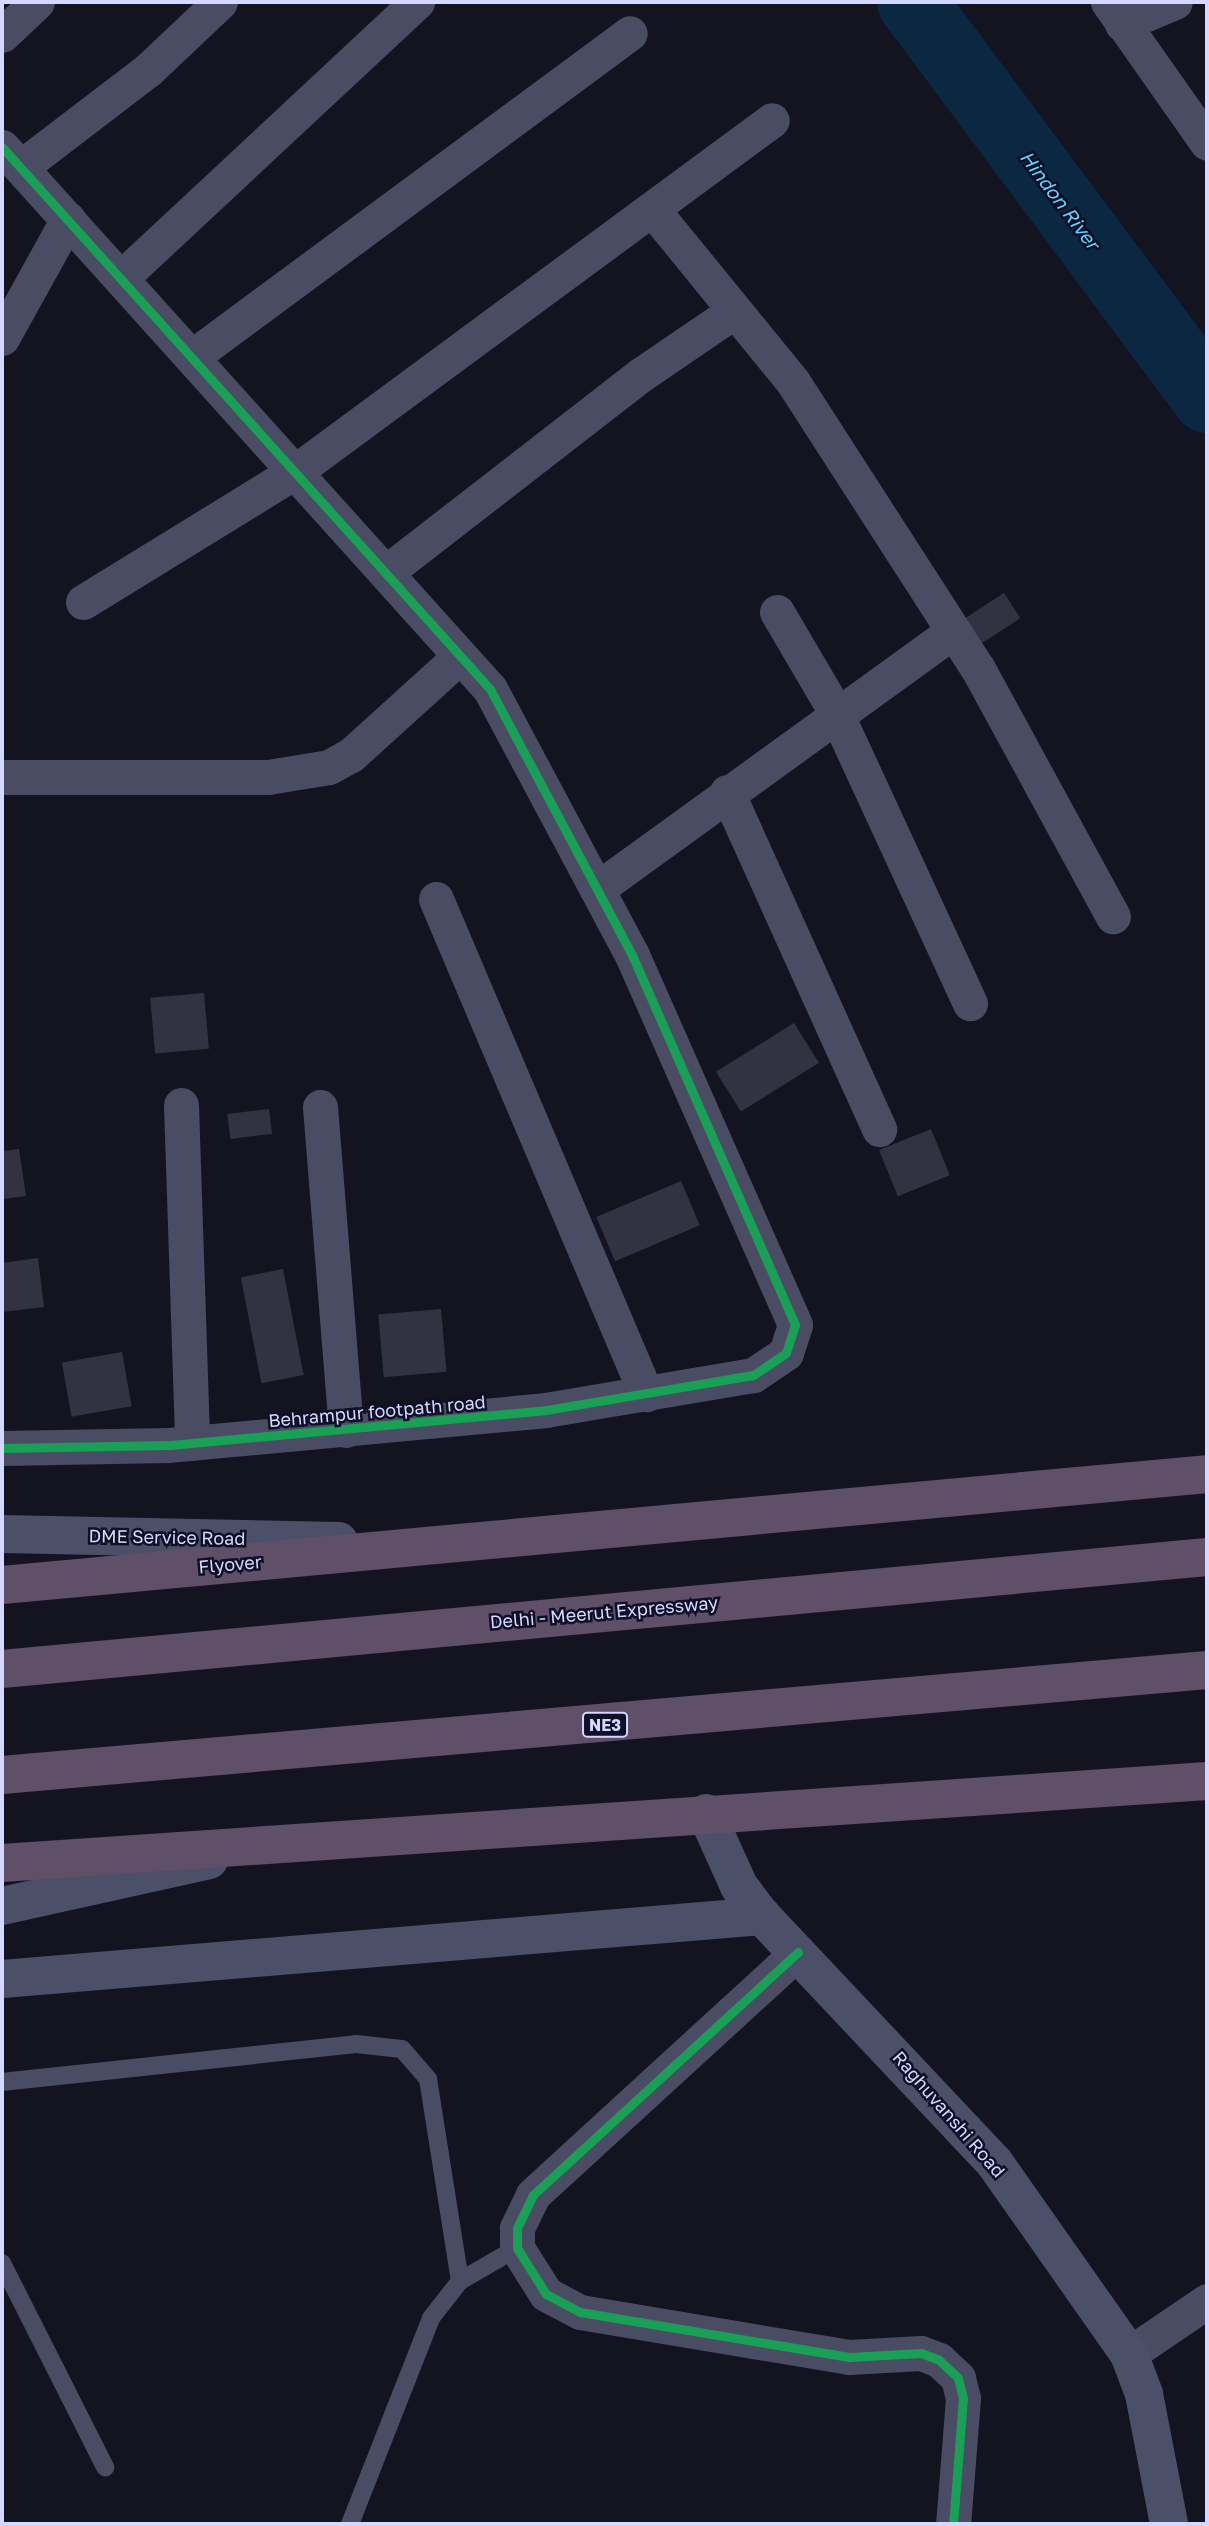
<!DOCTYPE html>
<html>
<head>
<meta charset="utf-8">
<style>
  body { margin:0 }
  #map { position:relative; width:1209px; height:2526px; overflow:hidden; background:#141421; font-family:"Golos Text",sans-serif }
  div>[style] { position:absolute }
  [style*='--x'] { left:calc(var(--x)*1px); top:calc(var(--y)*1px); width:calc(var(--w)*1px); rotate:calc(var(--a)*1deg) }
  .river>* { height:70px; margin:-35px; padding:0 35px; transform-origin:35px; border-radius:35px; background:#0a2841 }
  .building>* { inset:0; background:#323243; transform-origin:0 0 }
  .lane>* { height:18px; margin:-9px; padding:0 9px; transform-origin:9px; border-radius:9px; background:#494c62 }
  .street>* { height:35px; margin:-17.5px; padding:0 17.5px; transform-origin:17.5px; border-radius:17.5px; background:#494c62 }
  .secondary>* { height:38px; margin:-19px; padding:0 19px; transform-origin:19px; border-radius:19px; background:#4b5068 }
  .highway>* { height:38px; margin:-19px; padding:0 19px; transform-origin:19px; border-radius:19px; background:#5f4f68 }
  .cycleway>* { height:9px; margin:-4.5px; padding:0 4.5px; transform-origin:4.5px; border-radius:4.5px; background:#1a9f57 }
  span { translate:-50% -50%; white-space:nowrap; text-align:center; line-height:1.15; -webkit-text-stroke:5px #0f0f26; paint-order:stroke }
  .shield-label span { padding:2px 5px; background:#0f0f26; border:2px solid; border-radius:5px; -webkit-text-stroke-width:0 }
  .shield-label { font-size:16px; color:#d4d7ff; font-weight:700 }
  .street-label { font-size:18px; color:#d4d7ff }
  .water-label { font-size:19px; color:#62d4ff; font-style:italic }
  .frame { position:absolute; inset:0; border:4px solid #d4d7ff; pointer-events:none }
</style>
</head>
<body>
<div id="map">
  <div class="river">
    <div style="--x:912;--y:2;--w:494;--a:53.3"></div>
  </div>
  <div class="building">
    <div style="left:1004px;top:593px;width:30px;height:51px;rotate:57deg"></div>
    <div style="left:204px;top:993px;width:56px;height:54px;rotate:85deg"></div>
    <div style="left:794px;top:1023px;width:47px;height:92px;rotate:58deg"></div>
    <div style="left:269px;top:1109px;width:25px;height:42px;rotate:83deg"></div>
    <div style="left:931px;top:1129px;width:50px;height:56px;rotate:68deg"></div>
    <div style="clip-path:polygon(19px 1149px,26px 1196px,2px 1199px,2px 1151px)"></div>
    <div style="left:681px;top:1181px;width:48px;height:92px;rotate:67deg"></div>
    <div style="clip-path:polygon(38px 1258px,44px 1307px,2px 1312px,2px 1263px)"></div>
    <div style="left:283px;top:1269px;width:108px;height:43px;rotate:79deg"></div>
    <div style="left:441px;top:1309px;width:63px;height:63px;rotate:85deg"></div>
    <div style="left:122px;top:1352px;width:55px;height:61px;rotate:80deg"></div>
  </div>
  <div class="lane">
    <div style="--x:2;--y:2082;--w:356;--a:-6.1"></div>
    <div style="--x:356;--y:2044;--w:46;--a:6.2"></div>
    <div style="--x:402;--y:2049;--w:40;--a:49"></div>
    <div style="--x:428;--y:2079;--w:205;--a:81"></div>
    <div style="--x:2;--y:2263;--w:229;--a:63.2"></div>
    <div style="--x:350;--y:2524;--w:221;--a:-68.5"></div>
    <div style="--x:431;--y:2318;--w:47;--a:-51.9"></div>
    <div style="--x:460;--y:2281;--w:66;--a:-30.1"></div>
  </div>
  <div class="street">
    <div style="--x:1108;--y:2;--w:172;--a:54.9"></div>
    <div style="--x:1122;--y:24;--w:57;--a:-22.5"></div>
    <div style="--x:2;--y:35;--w:48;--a:-43.3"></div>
    <div style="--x:2;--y:147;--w:729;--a:48"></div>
    <div style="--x:490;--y:689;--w:302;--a:61.9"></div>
    <div style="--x:632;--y:955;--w:404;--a:66.2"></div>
    <div style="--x:795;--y:1325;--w:29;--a:108"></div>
    <div style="--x:786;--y:1353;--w:40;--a:146"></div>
    <div style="--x:753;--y:1375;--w:209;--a:170.4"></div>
    <div style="--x:547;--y:1410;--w:381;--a:174.7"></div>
    <div style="--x:168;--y:1445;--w:166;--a:179"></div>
    <div style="--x:21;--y:167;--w:160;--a:-37.4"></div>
    <div style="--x:148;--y:70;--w:99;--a:-43.4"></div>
    <div style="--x:652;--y:209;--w:223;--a:50.8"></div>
    <div style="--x:793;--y:382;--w:339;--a:57.2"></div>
    <div style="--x:977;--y:667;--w:284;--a:61.4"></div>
    <div style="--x:121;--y:278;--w:405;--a:-43"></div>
    <div style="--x:2;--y:338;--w:136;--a:-61"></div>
    <div style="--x:193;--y:356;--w:543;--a:-36.47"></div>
    <div style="--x:389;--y:570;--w:320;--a:-37.8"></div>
    <div style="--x:642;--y:374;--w:110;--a:-34.3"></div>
    <div style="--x:83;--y:602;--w:250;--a:-31.6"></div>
    <div style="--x:296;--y:471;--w:591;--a:-36.4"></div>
    <div style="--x:777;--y:612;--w:115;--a:59.6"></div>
    <div style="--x:835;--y:711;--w:322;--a:65.2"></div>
    <div style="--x:2;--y:777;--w:266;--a:0"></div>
    <div style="--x:268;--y:777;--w:62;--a:-9.3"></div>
    <div style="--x:329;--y:767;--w:25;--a:-29"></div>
    <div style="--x:351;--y:755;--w:147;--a:-42.2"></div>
    <div style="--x:727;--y:792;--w:370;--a:65.7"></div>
    <div style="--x:597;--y:889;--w:440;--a:-35.9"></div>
    <div style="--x:436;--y:899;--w:538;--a:67.01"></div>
    <div style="--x:181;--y:1105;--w:338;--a:88.1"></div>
    <div style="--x:320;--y:1107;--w:324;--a:85.4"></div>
    <div style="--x:798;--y:1952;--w:360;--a:137.5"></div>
    <div style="--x:533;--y:2195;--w:37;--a:116"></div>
    <div style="--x:517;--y:2228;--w:20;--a:90"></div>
    <div style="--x:517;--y:2248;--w:54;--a:57.8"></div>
    <div style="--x:546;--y:2294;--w:38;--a:28"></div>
    <div style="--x:580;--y:2312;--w:273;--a:9.5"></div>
    <div style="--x:849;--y:2357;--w:72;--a:-3.2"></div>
    <div style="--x:921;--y:2353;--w:19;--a:21"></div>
    <div style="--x:939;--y:2360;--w:26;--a:43"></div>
    <div style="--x:958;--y:2378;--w:21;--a:76"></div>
    <div style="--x:963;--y:2398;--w:126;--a:94.5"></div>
    <div style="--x:1129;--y:2354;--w:94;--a:-34.2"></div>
  </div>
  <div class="secondary">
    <div style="--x:2;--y:1534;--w:337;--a:1.2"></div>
    <div style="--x:706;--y:1813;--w:80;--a:65.7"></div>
    <div style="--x:739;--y:1886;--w:38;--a:53"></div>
    <div style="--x:762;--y:1916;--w:338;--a:46.7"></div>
    <div style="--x:994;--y:2162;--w:235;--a:54.9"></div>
    <div style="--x:1129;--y:2354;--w:43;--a:69.4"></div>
    <div style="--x:1144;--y:2394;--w:132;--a:79.1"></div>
    <div style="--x:2;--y:1906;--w:212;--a:-12.5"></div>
    <div style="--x:2;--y:1979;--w:763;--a:-4.74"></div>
  </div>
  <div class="highway">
    <div style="--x:2;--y:1585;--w:1210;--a:-5.26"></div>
    <div style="--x:2;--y:1669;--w:1210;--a:-5.31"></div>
    <div style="--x:2;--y:1775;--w:1210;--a:-4.98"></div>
    <div style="--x:2;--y:1863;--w:1208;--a:-3.89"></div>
  </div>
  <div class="cycleway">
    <div style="--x:2;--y:147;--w:729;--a:48"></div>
    <div style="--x:490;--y:689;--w:302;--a:61.9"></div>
    <div style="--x:632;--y:955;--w:404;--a:66.2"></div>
    <div style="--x:795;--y:1325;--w:29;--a:108"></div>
    <div style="--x:786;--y:1353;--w:40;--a:146"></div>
    <div style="--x:753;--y:1375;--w:209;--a:170.4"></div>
    <div style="--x:547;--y:1410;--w:381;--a:174.7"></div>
    <div style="--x:168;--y:1445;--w:166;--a:179"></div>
    <div style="--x:798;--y:1952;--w:360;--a:137.5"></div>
    <div style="--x:533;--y:2195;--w:37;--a:116"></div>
    <div style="--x:517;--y:2228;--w:20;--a:90"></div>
    <div style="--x:517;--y:2248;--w:54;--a:57.8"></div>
    <div style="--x:546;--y:2294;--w:38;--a:28"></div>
    <div style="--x:580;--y:2312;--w:273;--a:9.5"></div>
    <div style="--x:849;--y:2357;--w:72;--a:-3.2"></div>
    <div style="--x:921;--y:2353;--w:19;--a:21"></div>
    <div style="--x:939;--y:2360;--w:26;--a:43"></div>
    <div style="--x:958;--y:2378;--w:21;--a:76"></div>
    <div style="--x:963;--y:2398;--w:126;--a:94.5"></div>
  </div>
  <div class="shield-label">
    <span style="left:605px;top:1725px">NE3</span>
  </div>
  <div class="street-label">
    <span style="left:377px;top:1411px;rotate:-5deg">Behrampur footpath road</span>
    <span style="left:167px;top:1537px;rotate:1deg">DME Service Road</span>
    <span style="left:230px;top:1564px;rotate:-5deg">Flyover</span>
    <span style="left:604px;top:1612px;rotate:-5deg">Delhi - Meerut Expressway</span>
    <span style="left:949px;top:2114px;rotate:49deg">Raghuvanshi Road</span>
  </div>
  <div class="water-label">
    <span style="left:1060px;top:200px;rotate:53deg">Hindon River</span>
  </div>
  <div class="frame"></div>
</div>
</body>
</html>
